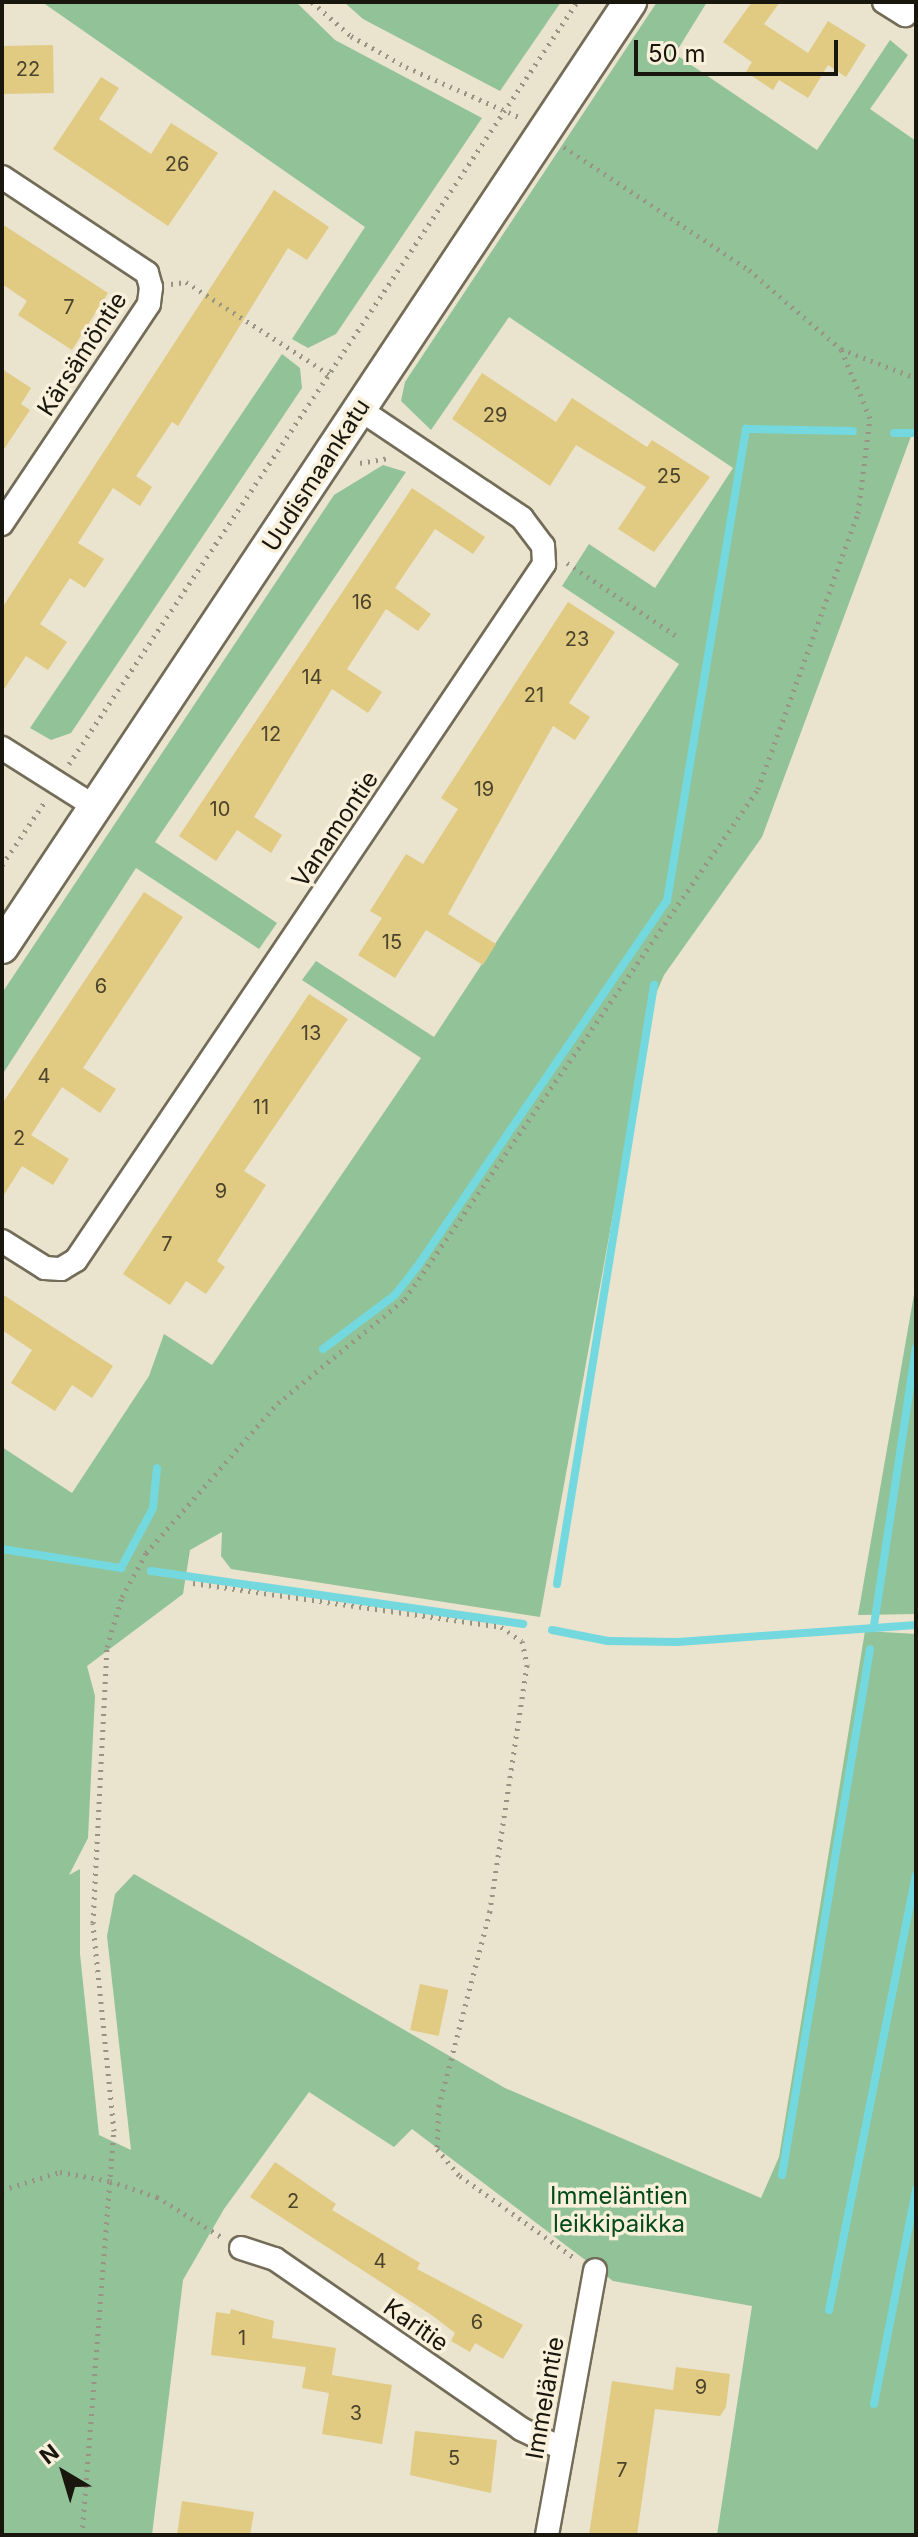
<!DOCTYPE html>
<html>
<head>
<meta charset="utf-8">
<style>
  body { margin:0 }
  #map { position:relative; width:918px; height:2537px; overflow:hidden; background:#eae3cd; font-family:Inter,sans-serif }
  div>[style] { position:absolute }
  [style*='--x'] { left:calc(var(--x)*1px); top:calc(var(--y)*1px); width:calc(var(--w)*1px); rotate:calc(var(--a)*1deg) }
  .green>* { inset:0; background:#92c298 }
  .stream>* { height:8px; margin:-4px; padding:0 4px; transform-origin:4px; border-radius:4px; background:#74d9df }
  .building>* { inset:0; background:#e1ca82; transform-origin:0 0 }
  .path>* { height:5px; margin-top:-2.5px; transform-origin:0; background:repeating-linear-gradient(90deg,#999383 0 2px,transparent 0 8px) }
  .roads { filter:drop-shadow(2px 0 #736c58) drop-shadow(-2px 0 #736c58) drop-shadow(0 2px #736c58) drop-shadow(0 -2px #736c58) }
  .street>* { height:22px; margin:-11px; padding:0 11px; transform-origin:11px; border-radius:11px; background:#fff }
  .secondary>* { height:32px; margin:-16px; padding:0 16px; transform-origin:16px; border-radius:16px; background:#fff }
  span { translate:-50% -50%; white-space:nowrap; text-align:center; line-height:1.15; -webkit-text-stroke:7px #f8f0da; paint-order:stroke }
  .number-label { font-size:20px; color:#4b432b }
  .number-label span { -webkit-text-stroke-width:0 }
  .street-label { font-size:24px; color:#19160e }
  .park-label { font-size:24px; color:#034a1b }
  .frame { position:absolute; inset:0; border:4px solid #19160e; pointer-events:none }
  .north { position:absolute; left:24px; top:2433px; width:80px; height:80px; -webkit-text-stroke:6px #f8f0da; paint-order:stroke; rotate:322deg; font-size:22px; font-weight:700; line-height:32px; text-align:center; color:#19160e }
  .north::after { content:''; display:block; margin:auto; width:28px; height:36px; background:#19160e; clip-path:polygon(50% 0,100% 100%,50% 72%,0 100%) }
  .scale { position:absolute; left:634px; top:40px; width:204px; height:36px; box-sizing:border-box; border:4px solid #19160e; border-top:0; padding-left:10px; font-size:24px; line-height:28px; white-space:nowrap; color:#19160e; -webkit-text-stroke:6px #f8f0da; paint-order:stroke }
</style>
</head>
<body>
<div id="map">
  <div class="green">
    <div style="clip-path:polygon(42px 2px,296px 2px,335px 40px,482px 118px,336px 334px,308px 348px,292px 339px,365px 227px)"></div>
    <div style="clip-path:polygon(344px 2px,561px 2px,500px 91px,363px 19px)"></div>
    <div style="clip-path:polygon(657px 2px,707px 2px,675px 54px,817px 150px,890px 40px,908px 55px,870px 109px,916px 141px,916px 423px,762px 837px,664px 975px,651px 1005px,540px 1617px,231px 1569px,221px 1556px,222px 1532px,190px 1550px,183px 1594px,87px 1666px,95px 1696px,88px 1838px,69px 1875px,80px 1869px,80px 1954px,99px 2135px,131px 2150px,107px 1936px,115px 1894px,134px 1874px,505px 2088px,761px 2198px,779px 2157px,865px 1631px,916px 1634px,916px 2535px,717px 2535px,752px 2306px,613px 2281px,412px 2129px,394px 2147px,309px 2092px,224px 2209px,183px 2280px,152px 2535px,2px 2535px,2px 1447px,72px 1493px,149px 1376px,164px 1334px,212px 1365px,421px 1058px,302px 980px,316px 961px,434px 1037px,679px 664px,562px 586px,589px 544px,655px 588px,733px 468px,509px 317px,431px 430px,401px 401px,405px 382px)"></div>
    <div style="clip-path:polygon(282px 354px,300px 368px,302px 388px,71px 733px,51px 740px,30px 728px)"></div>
    <div style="clip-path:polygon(383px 465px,406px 472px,155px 842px,277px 923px,259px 949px,136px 868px,2px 1075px,2px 993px,334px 495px)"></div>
    <div style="clip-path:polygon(916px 1283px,916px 1614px,858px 1615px)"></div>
  </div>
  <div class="stream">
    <div style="--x:894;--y:433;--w:22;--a:0"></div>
    <div style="--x:323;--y:1349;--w:90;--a:-36.9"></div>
    <div style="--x:395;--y:1295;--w:36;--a:-52"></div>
    <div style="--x:417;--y:1267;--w:443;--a:-55.7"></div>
    <div style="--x:667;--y:901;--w:479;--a:-80.5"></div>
    <div style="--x:746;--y:429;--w:107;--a:1.1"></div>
    <div style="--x:2;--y:1549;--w:121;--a:9.1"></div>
    <div style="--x:121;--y:1568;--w:68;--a:-61.9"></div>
    <div style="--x:153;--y:1508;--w:40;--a:-84.3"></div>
    <div style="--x:151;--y:1571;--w:376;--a:8.1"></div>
    <div style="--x:557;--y:1584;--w:607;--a:-80.8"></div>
    <div style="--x:874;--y:1625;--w:280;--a:-81.4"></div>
    <div style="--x:552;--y:1630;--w:57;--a:11.1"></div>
    <div style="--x:608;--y:1641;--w:70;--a:0.8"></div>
    <div style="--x:678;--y:1642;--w:239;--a:-4.1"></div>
    <div style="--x:782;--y:2175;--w:533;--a:-80.5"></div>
    <div style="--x:829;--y:2310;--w:443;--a:-78.7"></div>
    <div style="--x:874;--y:2404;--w:219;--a:-78.9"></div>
  </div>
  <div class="building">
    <div style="clip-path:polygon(752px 2px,780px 2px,764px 24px,808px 53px,828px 21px,866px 45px,846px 77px,828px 65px,808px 98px,779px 80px,773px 90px,746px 72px,752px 62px,723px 42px)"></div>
    <div style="left:53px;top:45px;width:48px;height:51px;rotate:89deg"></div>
    <div style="clip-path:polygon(101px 77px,119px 88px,99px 119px,151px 154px,171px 123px,218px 153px,168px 226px,53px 149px)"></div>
    <div style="clip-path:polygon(274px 190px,329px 227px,307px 260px,288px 248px,178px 426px,172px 422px,136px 476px,152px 487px,140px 506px,113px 488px,78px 543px,104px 559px,85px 588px,70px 578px,40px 624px,67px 642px,48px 670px,26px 656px,2px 692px,2px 608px)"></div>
    <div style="clip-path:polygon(2px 224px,108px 293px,72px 350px,18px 315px,27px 301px,2px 284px)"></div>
    <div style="clip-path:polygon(2px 369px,31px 388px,21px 404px,30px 410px,2px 452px)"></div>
    <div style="clip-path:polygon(482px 373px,556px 422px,572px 398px,647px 447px,652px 440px,710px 477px,654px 552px,618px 529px,646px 487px,576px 445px,550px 486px,452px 419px)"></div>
    <div style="clip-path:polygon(412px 488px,485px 537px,473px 554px,435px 529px,395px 588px,431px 614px,418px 631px,386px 609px,347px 669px,382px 692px,368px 713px,332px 689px,254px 817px,282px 835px,271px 853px,237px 830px,216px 861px,179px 836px)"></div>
    <div style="clip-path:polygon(568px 602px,615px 632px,569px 703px,590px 717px,575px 740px,553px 726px,448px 914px,496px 944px,483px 965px,426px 930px,395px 978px,358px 955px,382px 918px,370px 911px,406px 854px,423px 864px,458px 809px,441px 798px)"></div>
    <div style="clip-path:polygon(144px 892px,183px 917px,83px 1068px,116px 1089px,100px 1113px,62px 1087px,31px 1135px,69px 1159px,53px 1185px,22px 1166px,2px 1198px,2px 1104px)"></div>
    <div style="clip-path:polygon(309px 994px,348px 1019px,244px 1171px,266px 1185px,217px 1261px,225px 1267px,206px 1294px,186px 1281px,170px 1305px,123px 1274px)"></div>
    <div style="clip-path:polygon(2px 1294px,113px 1366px,92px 1398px,72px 1385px,55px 1411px,11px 1383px,32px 1350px,2px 1330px)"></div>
    <div style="left:420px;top:1984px;width:29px;height:47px;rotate:12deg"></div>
    <div style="clip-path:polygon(275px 2162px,336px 2204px,332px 2210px,420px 2263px,417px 2269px,523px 2325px,503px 2359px,475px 2343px,470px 2352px,451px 2341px,455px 2333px,433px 2316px,250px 2197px)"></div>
    <div style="clip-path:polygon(231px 2309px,274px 2321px,272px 2338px,336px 2348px,330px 2386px,332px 2375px,392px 2385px,382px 2444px,322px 2434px,329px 2393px,302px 2388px,306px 2367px,211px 2355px,216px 2312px,230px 2314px)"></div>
    <div style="clip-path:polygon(676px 2367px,730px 2374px,726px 2407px,720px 2416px,655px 2409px,637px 2535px,589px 2535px,612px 2381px,673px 2390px)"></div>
    <div style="clip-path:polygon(415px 2431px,497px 2440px,491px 2493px,410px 2475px)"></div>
    <div style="clip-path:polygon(182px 2501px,254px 2512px,250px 2535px,177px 2535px)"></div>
  </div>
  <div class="path">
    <div style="--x:312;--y:2;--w:52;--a:41.1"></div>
    <div style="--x:351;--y:36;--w:63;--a:29.4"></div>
    <div style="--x:406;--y:67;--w:124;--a:23.9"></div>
    <div style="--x:564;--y:147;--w:222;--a:33.6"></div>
    <div style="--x:749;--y:270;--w:121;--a:40.7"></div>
    <div style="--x:841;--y:349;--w:80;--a:21.1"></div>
    <div style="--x:171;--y:284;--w:15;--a:-8"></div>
    <div style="--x:186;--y:282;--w:170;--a:32.8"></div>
    <div style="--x:360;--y:463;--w:28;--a:-10"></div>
    <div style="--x:567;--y:563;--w:130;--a:33.7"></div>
    <div style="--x:69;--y:764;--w:916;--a:-56.31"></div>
    <div style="--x:2;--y:865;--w:75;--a:-55.9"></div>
    <div style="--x:193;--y:1583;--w:311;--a:8.1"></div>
    <div style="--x:501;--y:1627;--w:25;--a:34"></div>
    <div style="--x:522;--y:1641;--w:25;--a:78"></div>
    <div style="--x:527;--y:1665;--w:249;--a:98.6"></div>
    <div style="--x:490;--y:1911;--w:201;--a:104.7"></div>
    <div style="--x:439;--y:2105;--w:44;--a:92.6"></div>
    <div style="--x:437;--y:2149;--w:35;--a:50"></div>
    <div style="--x:460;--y:2176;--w:143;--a:35.6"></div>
    <div style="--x:2;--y:2190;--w:61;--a:-17.2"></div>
    <div style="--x:60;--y:2172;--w:51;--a:10.2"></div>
    <div style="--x:110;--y:2181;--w:50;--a:18.8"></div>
    <div style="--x:157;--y:2197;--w:78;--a:31.8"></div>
    <div style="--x:82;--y:2535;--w:405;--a:-85.5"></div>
    <div style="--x:114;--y:2131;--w:209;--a:-95.8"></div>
    <div style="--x:93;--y:1923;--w:276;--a:-87.1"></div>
    <div style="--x:107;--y:1647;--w:52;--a:-73.3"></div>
    <div style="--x:122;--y:1597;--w:50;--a:-61.4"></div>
    <div style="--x:146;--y:1553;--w:200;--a:-48.7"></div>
    <div style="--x:278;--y:1403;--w:164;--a:-39.3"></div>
    <div style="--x:405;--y:1299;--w:620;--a:-55.31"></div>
    <div style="--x:758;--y:789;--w:294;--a:-70.1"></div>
    <div style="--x:858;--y:513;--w:96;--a:-82.8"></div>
    <div style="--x:870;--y:418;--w:75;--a:-112.8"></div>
  </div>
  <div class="roads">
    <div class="street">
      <div style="--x:884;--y:2;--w:25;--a:32"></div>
      <div style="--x:905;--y:15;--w:16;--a:-55"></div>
      <div style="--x:2;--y:177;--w:174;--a:33.5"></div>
      <div style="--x:147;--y:273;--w:15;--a:74"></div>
      <div style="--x:151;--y:287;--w:17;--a:97"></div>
      <div style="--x:149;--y:304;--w:265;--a:123.8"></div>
      <div style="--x:2;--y:748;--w:112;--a:32.3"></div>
      <div style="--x:2;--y:1241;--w:51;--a:32.1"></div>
      <div style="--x:45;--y:1268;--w:16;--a:4"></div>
      <div style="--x:61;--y:1269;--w:17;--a:-31"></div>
      <div style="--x:76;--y:1260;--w:839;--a:-56.08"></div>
      <div style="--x:544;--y:564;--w:18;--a:-93"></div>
      <div style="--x:543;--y:546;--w:35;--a:-127"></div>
      <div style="--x:522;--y:518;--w:196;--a:-146.2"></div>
      <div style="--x:241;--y:2248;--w:36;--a:18"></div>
      <div style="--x:275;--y:2259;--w:299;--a:34.6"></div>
      <div style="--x:521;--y:2429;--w:44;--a:25.4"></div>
      <div style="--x:547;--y:2535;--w:269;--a:-79.7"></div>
    </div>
    <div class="secondary">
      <div style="--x:2;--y:947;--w:1135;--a:-56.39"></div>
    </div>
  </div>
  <div class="number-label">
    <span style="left:28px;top:69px">22</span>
    <span style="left:177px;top:164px">26</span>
    <span style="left:69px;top:307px">7</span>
    <span style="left:495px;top:415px">29</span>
    <span style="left:669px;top:476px">25</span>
    <span style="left:362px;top:602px">16</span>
    <span style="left:577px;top:639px">23</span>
    <span style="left:312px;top:677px">14</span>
    <span style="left:534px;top:695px">21</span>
    <span style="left:271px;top:734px">12</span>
    <span style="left:484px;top:789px">19</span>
    <span style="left:220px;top:809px">10</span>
    <span style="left:392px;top:942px">15</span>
    <span style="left:101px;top:986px">6</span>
    <span style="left:311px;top:1033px">13</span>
    <span style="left:44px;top:1076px">4</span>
    <span style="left:261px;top:1107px">11</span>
    <span style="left:19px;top:1138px">2</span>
    <span style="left:221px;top:1191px">9</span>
    <span style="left:167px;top:1244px">7</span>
    <span style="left:293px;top:2201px">2</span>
    <span style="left:380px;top:2261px">4</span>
    <span style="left:477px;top:2322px">6</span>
    <span style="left:242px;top:2338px">1</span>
    <span style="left:701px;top:2387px">9</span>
    <span style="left:356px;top:2413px">3</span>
    <span style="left:454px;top:2458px">5</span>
    <span style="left:622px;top:2470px">7</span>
  </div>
  <div class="street-label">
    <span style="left:82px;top:354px;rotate:-57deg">Kärsämöntie</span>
    <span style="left:316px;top:475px;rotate:-57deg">Uudismaankatu</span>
    <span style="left:335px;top:829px;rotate:-56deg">Vanamontie</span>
    <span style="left:416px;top:2325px;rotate:35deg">Karitie</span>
    <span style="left:545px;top:2398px;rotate:-80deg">Immeläntie</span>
  </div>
  <div class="park-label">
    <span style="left:619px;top:2210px">Immeläntien<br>leikkipaikka</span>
  </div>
  <div class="frame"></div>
  <div class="north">N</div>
  <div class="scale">50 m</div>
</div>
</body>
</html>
